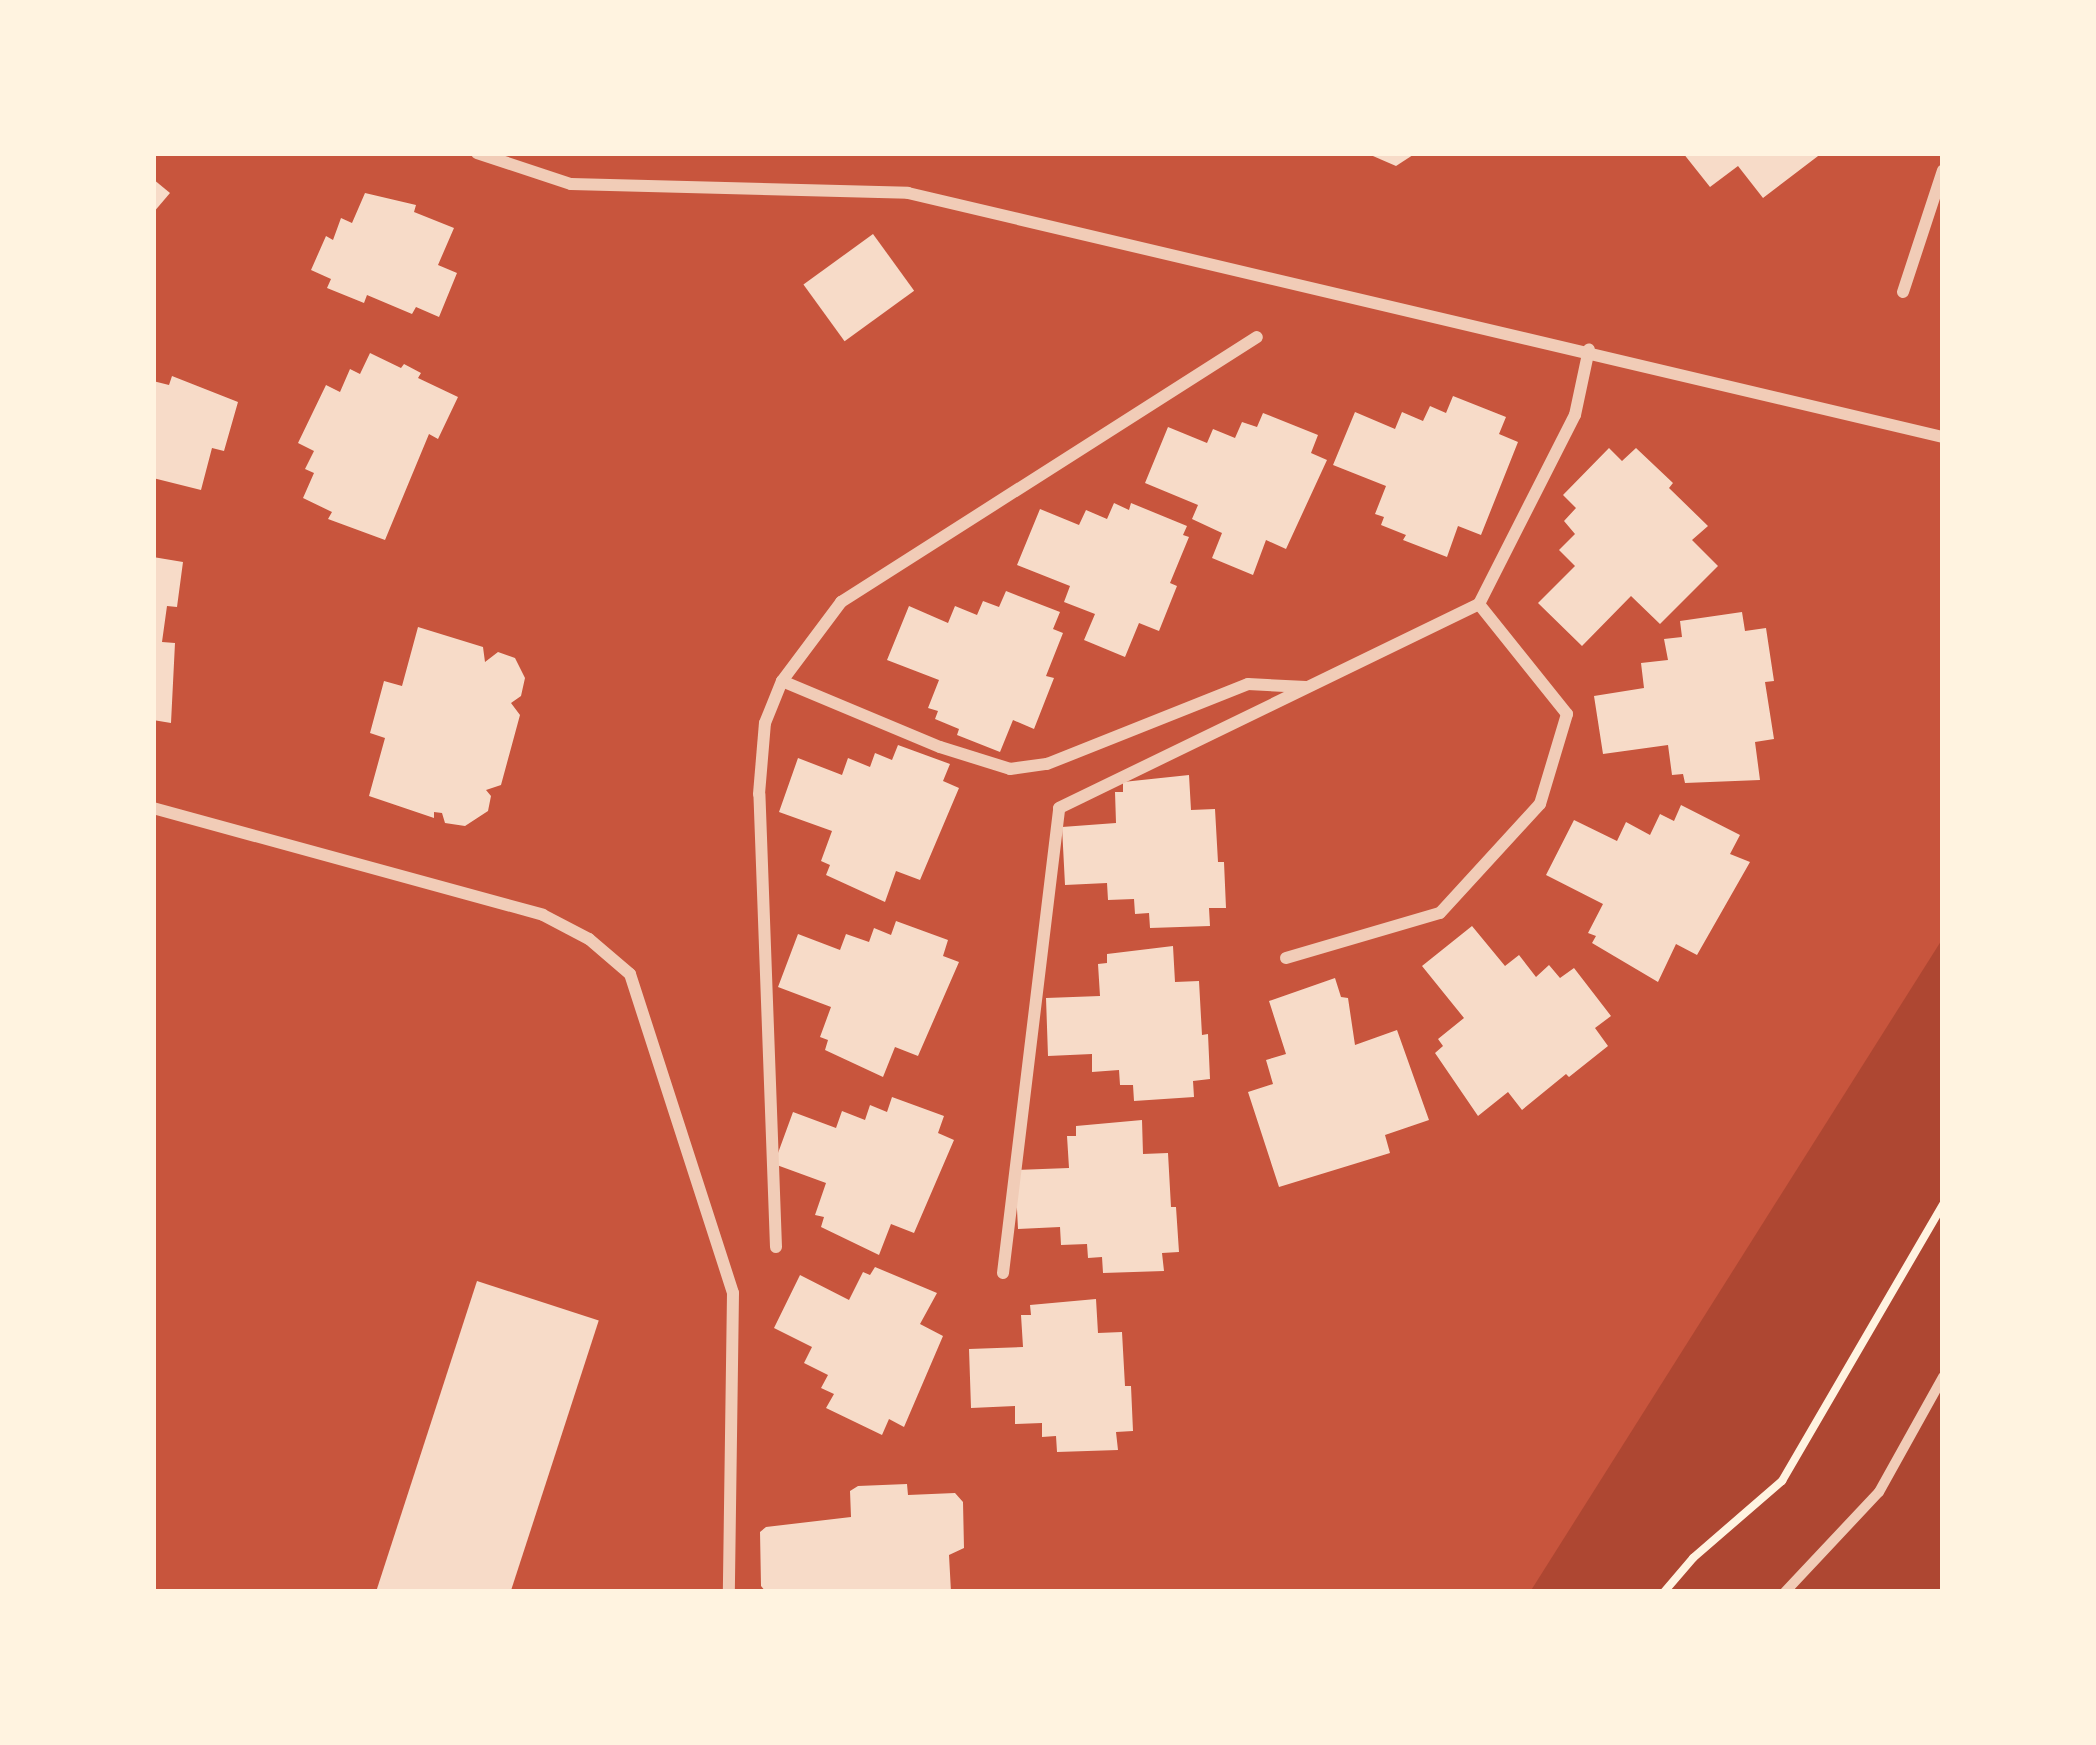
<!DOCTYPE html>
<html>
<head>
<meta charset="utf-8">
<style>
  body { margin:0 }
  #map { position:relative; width:2096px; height:1745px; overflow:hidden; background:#c8553d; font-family:"IBM Plex Serif",serif }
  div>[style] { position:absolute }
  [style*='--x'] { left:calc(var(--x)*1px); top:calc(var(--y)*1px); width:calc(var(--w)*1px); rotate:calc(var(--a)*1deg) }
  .green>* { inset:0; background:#ae4732 }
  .building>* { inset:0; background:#f7dbc8; transform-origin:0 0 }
  .path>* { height:8px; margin:-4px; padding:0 4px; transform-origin:4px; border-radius:4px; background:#fff3e0 }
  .pedestrian>* { height:10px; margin:-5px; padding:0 5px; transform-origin:5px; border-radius:5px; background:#f1ccb7 }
  .minor>* { height:12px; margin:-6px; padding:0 6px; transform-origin:6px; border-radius:6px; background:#f1ccb7 }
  span { translate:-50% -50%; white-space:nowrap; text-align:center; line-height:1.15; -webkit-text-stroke:12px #fff3e0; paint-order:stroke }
  .frame { position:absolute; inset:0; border:156px solid #fff3e0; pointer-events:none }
</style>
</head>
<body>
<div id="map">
  <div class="green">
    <div style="clip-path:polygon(1943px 938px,1943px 1592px,1530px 1592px)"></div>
  </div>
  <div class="building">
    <div style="clip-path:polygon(1366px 153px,1416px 153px,1396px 166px)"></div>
    <div style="clip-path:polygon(1683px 153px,1822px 153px,1763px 198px,1738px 166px,1710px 187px)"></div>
    <div style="clip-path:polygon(153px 179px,170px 193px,153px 213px)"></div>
    <div style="clip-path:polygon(365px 193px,416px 205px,414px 212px,454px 228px,438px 265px,457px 273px,439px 317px,416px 307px,412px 314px,367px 295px,364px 303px,327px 288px,331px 279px,311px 270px,326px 236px,333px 240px,341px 218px,352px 223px)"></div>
    <div style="left:873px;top:234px;width:70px;height:86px;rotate:54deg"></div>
    <div style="clip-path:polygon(370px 353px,401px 368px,404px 364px,421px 373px,418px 378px,458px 397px,438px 439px,429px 434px,385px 540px,328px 519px,332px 512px,303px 498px,314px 473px,305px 469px,314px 451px,298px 443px,326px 385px,340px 392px,350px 369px,360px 374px)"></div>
    <div style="clip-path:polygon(172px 376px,238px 402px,224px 451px,212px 448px,201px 490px,153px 478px,153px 381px,169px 385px)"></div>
    <div style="clip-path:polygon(1453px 396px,1506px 417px,1499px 434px,1518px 442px,1481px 535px,1458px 526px,1447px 557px,1403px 540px,1406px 535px,1381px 525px,1384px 517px,1375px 514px,1386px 486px,1333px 465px,1355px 412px,1395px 429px,1402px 412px,1423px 421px,1430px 406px,1446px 413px)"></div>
    <div style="clip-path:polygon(1263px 413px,1318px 435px,1311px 453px,1327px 460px,1286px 549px,1266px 540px,1253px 575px,1212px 558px,1222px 533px,1192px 519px,1198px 505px,1145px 483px,1168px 427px,1207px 443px,1213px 429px,1235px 438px,1242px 422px,1257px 427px)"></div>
    <div style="clip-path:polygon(1609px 448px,1622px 461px,1636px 448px,1673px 483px,1669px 488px,1708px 526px,1692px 540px,1718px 566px,1660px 624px,1631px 596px,1582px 646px,1538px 603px,1575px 566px,1559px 550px,1575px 534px,1564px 521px,1576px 508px,1563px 495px)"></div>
    <div style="clip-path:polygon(1114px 503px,1129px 510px,1131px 503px,1187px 526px,1183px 535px,1189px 537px,1170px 583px,1177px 586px,1159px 631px,1139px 623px,1125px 657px,1084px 640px,1095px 614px,1064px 602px,1070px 586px,1017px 565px,1040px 509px,1079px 525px,1086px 510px,1107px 519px)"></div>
    <div style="clip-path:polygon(153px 557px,183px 562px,177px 607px,167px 606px,162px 642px,175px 643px,171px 723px,153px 720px)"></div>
    <div style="clip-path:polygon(1006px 591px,1060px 612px,1053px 629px,1063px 633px,1046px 676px,1054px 678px,1034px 729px,1013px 720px,1000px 752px,957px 735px,959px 729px,935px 719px,938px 711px,928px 708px,939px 680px,887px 660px,909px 606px,948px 623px,955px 606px,977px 615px,983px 601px,999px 607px)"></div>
    <div style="clip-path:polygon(1742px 612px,1745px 631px,1766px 628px,1774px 681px,1765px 682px,1774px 739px,1755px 742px,1760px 780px,1685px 783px,1683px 774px,1672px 775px,1668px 745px,1603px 754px,1594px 696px,1644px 688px,1641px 663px,1668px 660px,1664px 639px,1682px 637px,1680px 621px)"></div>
    <div style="clip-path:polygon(418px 627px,483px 647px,485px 662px,498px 652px,515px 658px,525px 678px,521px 696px,511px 703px,520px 715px,501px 785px,486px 790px,491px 796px,488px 811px,465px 826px,445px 823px,442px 813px,434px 812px,434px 818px,369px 796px,385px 738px,370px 733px,384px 681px,402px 686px)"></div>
    <div style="clip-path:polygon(898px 745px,950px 764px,943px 781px,959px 788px,920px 880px,896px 871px,885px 902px,826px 875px,830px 865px,821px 861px,832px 831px,779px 812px,798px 758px,842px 775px,848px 758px,870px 767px,875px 753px,892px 760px)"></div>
    <div style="clip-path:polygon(1189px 775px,1191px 810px,1215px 809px,1218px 862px,1224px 862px,1226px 908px,1209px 908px,1210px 926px,1150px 928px,1149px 913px,1135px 914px,1134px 899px,1108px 900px,1107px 883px,1065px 885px,1062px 827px,1116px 823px,1115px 792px,1123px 792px,1123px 782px)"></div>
    <div style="clip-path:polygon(1681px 805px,1740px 835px,1730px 854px,1750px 862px,1697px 955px,1676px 944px,1658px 982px,1592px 943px,1596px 936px,1588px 933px,1603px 904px,1546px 875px,1574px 820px,1617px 841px,1626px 822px,1650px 835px,1660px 814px,1674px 821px)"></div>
    <div style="clip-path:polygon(896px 921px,948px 940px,943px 956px,959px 962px,918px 1056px,895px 1047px,883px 1077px,825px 1050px,828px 1040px,820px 1037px,831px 1007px,778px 987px,798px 934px,840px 950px,846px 934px,869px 942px,874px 928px,891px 935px)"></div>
    <div style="clip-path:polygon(1472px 926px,1505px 966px,1519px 955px,1536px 977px,1549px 965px,1560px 978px,1574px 968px,1611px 1016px,1595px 1028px,1608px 1046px,1569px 1077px,1566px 1074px,1522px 1110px,1508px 1092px,1478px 1116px,1435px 1053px,1443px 1046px,1438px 1039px,1464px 1018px,1422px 966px)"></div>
    <div style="clip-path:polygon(1173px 946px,1175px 982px,1199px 981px,1202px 1035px,1208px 1034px,1210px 1079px,1193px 1081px,1194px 1097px,1134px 1101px,1133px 1085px,1120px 1085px,1119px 1070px,1092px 1072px,1092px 1054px,1048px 1056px,1046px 998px,1100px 996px,1098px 964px,1107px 963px,1107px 954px)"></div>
    <div style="clip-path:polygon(1335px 978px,1341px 997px,1348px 998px,1355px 1045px,1397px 1030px,1429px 1120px,1385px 1135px,1390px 1153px,1279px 1187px,1248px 1092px,1273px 1084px,1266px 1060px,1286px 1054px,1269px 1001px)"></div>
    <div style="clip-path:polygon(892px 1097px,944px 1116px,938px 1133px,954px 1140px,914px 1233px,891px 1224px,879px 1255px,821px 1227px,824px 1217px,815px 1215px,826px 1183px,774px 1164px,793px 1112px,836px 1128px,842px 1111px,865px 1120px,870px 1105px,887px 1112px)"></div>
    <div style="clip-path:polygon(1142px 1120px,1143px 1154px,1168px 1153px,1171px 1207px,1176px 1207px,1179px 1252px,1162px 1253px,1164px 1271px,1103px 1273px,1102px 1257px,1088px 1258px,1087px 1244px,1061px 1245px,1060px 1227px,1018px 1229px,1015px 1170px,1069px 1168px,1067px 1136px,1076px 1136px,1076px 1126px)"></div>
    <div style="clip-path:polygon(875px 1267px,937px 1293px,920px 1324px,943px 1336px,904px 1427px,889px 1419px,882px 1435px,826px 1408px,834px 1394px,821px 1388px,828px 1375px,804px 1363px,812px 1347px,774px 1328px,800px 1275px,849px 1300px,863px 1272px,870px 1275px)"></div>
    <div style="left:477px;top:1281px;width:128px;height:327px;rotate:18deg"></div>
    <div style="clip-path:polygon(1096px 1299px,1098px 1333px,1122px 1332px,1125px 1386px,1131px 1386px,1133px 1431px,1116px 1432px,1118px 1450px,1057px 1452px,1056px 1436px,1042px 1437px,1042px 1423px,1015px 1424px,1015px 1406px,971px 1408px,969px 1349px,1023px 1347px,1021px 1315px,1031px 1315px,1030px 1305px)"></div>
    <div style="clip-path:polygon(907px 1484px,908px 1495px,955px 1493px,963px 1502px,964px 1548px,949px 1555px,951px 1592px,766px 1592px,761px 1586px,760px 1532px,766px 1527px,851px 1517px,850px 1491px,858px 1486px)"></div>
  </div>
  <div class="path">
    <div style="--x:1664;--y:1592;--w:45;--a:-49.5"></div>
    <div style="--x:1693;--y:1558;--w:118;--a:-40.9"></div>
    <div style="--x:1782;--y:1481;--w:320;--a:-59.8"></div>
  </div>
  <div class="pedestrian">
    <div style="--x:1785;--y:1592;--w:137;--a:-46.8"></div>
    <div style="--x:1879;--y:1492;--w:132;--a:-60.9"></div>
  </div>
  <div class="minor">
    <div style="--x:477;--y:153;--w:99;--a:18.3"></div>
    <div style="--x:571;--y:184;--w:337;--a:1.5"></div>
    <div style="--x:908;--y:193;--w:1063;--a:13.27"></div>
    <div style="--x:1903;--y:292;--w:128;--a:-71.8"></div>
    <div style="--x:782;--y:681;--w:171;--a:22.7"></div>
    <div style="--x:940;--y:747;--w:73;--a:17.4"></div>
    <div style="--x:1010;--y:769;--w:37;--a:-8"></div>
    <div style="--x:1047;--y:764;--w:216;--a:-21.7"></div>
    <div style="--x:1248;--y:684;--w:58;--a:3"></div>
    <div style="--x:153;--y:808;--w:404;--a:15.3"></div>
    <div style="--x:543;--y:915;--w:52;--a:27.6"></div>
    <div style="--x:589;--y:939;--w:54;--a:40.5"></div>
    <div style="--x:630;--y:974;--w:335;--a:72.1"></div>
    <div style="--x:733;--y:1293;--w:299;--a:90.8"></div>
    <div style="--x:1286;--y:958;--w:160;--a:-16.3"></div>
    <div style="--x:1440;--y:913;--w:148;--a:-47.5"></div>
    <div style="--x:1540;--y:804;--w:94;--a:-73.3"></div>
    <div style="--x:1567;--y:714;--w:141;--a:-128.7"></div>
    <div style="--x:1479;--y:604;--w:212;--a:-63.1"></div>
    <div style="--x:1575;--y:415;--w:67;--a:-78"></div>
    <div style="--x:776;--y:1247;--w:453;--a:-92.1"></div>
    <div style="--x:759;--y:794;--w:71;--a:-85.2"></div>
    <div style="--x:765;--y:723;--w:45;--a:-68"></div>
    <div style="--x:782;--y:681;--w:99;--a:-53.2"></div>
    <div style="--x:841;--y:602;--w:493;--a:-32.5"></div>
    <div style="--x:1003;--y:1273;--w:468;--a:-83.1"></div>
    <div style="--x:1059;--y:808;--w:467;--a:-25.9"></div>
  </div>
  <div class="frame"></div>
</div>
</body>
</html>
